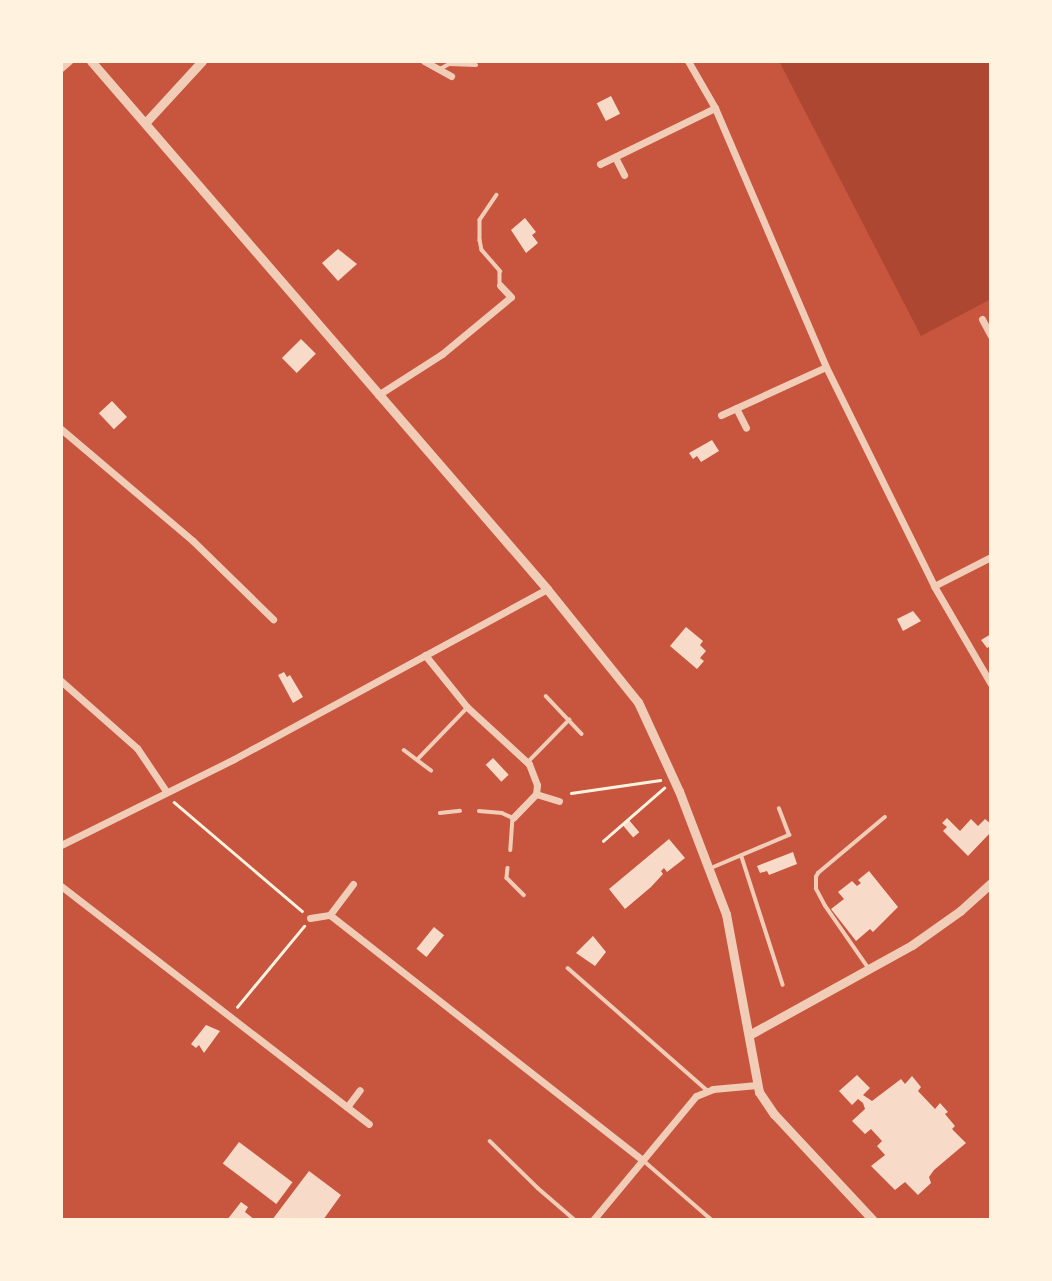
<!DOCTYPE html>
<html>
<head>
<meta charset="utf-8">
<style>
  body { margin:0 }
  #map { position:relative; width:1052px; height:1281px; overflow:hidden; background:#c8553d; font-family:"IBM Plex Sans",sans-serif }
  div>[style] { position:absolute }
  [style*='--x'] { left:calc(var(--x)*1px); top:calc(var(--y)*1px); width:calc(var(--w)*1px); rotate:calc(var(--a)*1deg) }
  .green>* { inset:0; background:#ae4732 }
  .building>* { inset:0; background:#f7dbc8; transform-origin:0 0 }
  .path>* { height:2.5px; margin:-1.25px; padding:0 1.25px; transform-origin:1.25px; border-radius:1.25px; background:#fff3e0 }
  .service>* { height:3.5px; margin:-1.75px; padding:0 1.75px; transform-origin:1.75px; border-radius:1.75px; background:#f1ccb7 }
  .minor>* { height:7px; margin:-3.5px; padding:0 3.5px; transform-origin:3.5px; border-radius:3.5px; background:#f1ccb7 }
  .tertiary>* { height:9px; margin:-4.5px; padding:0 4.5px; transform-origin:4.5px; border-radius:4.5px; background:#f1ccb7 }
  span { translate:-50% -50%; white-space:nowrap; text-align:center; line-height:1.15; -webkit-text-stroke:5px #fff3e0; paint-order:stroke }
  .frame { position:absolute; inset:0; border:63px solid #fff3e0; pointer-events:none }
</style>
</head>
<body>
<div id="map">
  <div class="green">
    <div style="clip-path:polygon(779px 61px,991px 61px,991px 299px,921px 336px)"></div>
  </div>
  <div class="building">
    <div style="left:611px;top:96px;width:20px;height:16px;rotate:63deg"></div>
    <div style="clip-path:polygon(525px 218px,536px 232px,532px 235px,538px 243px,526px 253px,511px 230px)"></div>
    <div style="clip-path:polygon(338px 249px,357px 264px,338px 281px,322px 263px)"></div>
    <div style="left:301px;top:339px;width:21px;height:27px;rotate:45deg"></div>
    <div style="left:112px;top:401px;width:22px;height:18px;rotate:47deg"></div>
    <div style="clip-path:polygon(712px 440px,719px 451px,701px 462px,697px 456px,693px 459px,689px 453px)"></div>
    <div style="clip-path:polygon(913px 611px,921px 621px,903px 631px,897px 619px)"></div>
    <div style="clip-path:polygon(686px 627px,703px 641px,700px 645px,706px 651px,700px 658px,704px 661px,697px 669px,670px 646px)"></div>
    <div style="clip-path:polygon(991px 634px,991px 646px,987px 648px,981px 640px)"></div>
    <div style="clip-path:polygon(284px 672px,287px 677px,290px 675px,303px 697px,293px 703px,278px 675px)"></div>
    <div style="left:493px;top:758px;width:23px;height:10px;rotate:47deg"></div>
    <div style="clip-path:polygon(947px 818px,960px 831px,971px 819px,978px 826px,985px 819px,991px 824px,991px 832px,968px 856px,943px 831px,947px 827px,942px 823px)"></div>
    <div style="left:629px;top:820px;width:16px;height:8px;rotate:50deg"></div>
    <div style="clip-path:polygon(669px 839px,685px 858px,667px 872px,664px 868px,661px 871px,663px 874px,651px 887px,625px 909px,609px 889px)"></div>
    <div style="clip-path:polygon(793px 852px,797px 864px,769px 875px,767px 871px,760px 873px,757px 866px)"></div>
    <div style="clip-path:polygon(869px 871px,898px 907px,873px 932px,870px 929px,856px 941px,831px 909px,844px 899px,838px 892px,852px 881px,857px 886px,861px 883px,858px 880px)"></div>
    <div style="left:434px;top:927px;width:13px;height:28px;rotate:39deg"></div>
    <div style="clip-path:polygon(593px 936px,606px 952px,595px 966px,576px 953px)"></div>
    <div style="clip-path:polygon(206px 1025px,220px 1031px,204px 1053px,199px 1045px,196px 1048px,191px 1044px)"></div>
    <div style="clip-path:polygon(857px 1075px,870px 1088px,863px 1095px,872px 1101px,901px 1079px,905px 1084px,912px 1076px,921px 1087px,918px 1091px,935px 1109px,940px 1103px,948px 1112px,945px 1114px,955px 1126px,952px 1129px,966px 1143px,934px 1170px,929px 1177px,931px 1183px,918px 1195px,905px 1182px,895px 1190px,871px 1166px,885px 1155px,877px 1146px,882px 1141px,871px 1129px,865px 1134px,852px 1121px,865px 1109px,863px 1103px,858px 1099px,852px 1105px,839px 1091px)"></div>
    <div style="left:239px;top:1142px;width:67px;height:27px;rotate:37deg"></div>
    <div style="clip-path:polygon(309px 1171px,341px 1195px,323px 1220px,272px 1220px)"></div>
    <div style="clip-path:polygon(241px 1202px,248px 1207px,245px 1212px,255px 1220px,227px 1220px)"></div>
  </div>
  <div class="path">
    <div style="--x:571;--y:793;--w:90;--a:-8.3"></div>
    <div style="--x:174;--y:802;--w:168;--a:40.4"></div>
    <div style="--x:603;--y:841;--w:81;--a:-41"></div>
    <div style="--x:237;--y:1007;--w:105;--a:-50.4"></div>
  </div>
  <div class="service">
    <div style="--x:440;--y:69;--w:10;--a:-29"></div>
    <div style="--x:449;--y:64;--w:27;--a:2"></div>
    <div style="--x:497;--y:195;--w:30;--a:124"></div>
    <div style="--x:480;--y:220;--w:20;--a:90"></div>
    <div style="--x:480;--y:240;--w:10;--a:79"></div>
    <div style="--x:482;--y:250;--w:28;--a:49"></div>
    <div style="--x:500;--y:271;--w:14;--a:90"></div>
    <div style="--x:546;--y:696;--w:52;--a:46.5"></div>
    <div style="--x:404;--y:750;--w:34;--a:37"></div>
    <div style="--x:417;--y:760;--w:71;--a:-46.1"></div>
    <div style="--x:528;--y:762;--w:59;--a:-45.7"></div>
    <div style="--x:479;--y:811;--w:23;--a:5"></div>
    <div style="--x:502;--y:813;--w:12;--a:24"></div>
    <div style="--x:513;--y:818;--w:32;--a:94"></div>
    <div style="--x:440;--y:813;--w:20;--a:-6"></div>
    <div style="--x:742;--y:857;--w:134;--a:72.2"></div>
    <div style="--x:508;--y:868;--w:10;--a:96"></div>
    <div style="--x:507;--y:878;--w:24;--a:45"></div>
    <div style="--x:711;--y:868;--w:85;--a:-22.9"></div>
    <div style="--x:789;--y:835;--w:28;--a:-111"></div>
    <div style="--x:568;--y:968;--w:186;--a:41.3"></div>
    <div style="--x:868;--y:968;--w:75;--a:-124.7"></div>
    <div style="--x:825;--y:906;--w:19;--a:-118"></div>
    <div style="--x:816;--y:889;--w:12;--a:-90"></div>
    <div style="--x:816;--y:877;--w:4;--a:-63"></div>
    <div style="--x:818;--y:873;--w:87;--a:-39.9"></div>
    <div style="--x:490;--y:1141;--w:67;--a:44.4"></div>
    <div style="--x:538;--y:1188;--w:49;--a:40.9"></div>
    <div style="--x:643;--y:1160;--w:91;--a:41"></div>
  </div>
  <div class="minor">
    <div style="--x:424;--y:61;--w:31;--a:29"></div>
    <div style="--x:688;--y:61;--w:54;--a:60.1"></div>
    <div style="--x:715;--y:108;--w:282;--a:66.8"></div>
    <div style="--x:826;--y:367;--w:244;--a:63.7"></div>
    <div style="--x:934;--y:586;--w:113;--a:59.8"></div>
    <div style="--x:61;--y:68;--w:11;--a:-41"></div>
    <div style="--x:615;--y:157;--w:20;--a:63"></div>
    <div style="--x:600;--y:164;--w:128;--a:-26"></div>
    <div style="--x:982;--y:319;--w:19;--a:62"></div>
    <div style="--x:378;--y:395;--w:76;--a:-32.6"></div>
    <div style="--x:442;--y:354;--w:89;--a:-39.6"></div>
    <div style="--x:511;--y:297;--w:16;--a:-133"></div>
    <div style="--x:736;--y:408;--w:22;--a:63"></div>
    <div style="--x:721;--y:415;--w:115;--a:-24.6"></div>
    <div style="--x:61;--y:429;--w:173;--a:40.3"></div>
    <div style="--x:193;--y:541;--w:112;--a:44.3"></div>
    <div style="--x:934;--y:586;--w:64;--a:-27"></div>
    <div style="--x:425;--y:655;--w:67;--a:51.1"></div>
    <div style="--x:467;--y:707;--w:84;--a:42.6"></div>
    <div style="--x:529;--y:764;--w:22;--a:69"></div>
    <div style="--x:537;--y:785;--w:9;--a:96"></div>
    <div style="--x:536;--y:794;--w:33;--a:134"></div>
    <div style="--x:61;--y:681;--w:101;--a:41.4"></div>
    <div style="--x:137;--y:748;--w:52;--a:56"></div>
    <div style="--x:536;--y:794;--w:24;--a:17"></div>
    <div style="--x:61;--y:845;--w:193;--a:-26.4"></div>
    <div style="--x:234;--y:759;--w:356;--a:-28.5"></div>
    <div style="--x:353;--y:884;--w:39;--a:127"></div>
    <div style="--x:330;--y:915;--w:397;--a:38.1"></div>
    <div style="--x:61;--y:886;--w:389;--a:37.7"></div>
    <div style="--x:310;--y:918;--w:20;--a:-9"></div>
    <div style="--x:347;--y:1107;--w:21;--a:-53"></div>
    <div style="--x:593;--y:1220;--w:161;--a:-50.3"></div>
    <div style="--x:696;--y:1096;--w:18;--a:-22"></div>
    <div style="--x:713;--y:1089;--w:44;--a:-5.2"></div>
  </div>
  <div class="tertiary">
    <div style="--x:91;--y:61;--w:698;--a:49.18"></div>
    <div style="--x:547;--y:589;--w:145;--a:51.2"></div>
    <div style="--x:638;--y:702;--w:98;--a:65.3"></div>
    <div style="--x:679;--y:791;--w:132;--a:69.1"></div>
    <div style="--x:726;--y:914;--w:181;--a:79.5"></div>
    <div style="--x:759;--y:1092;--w:27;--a:56"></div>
    <div style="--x:774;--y:1114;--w:145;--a:47"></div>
    <div style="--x:146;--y:122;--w:83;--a:-47.4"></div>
    <div style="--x:749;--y:1035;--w:186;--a:-28.9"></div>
    <div style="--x:912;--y:945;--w:59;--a:-35.3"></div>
    <div style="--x:960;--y:911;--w:42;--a:-42.1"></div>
  </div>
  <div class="frame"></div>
</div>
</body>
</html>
